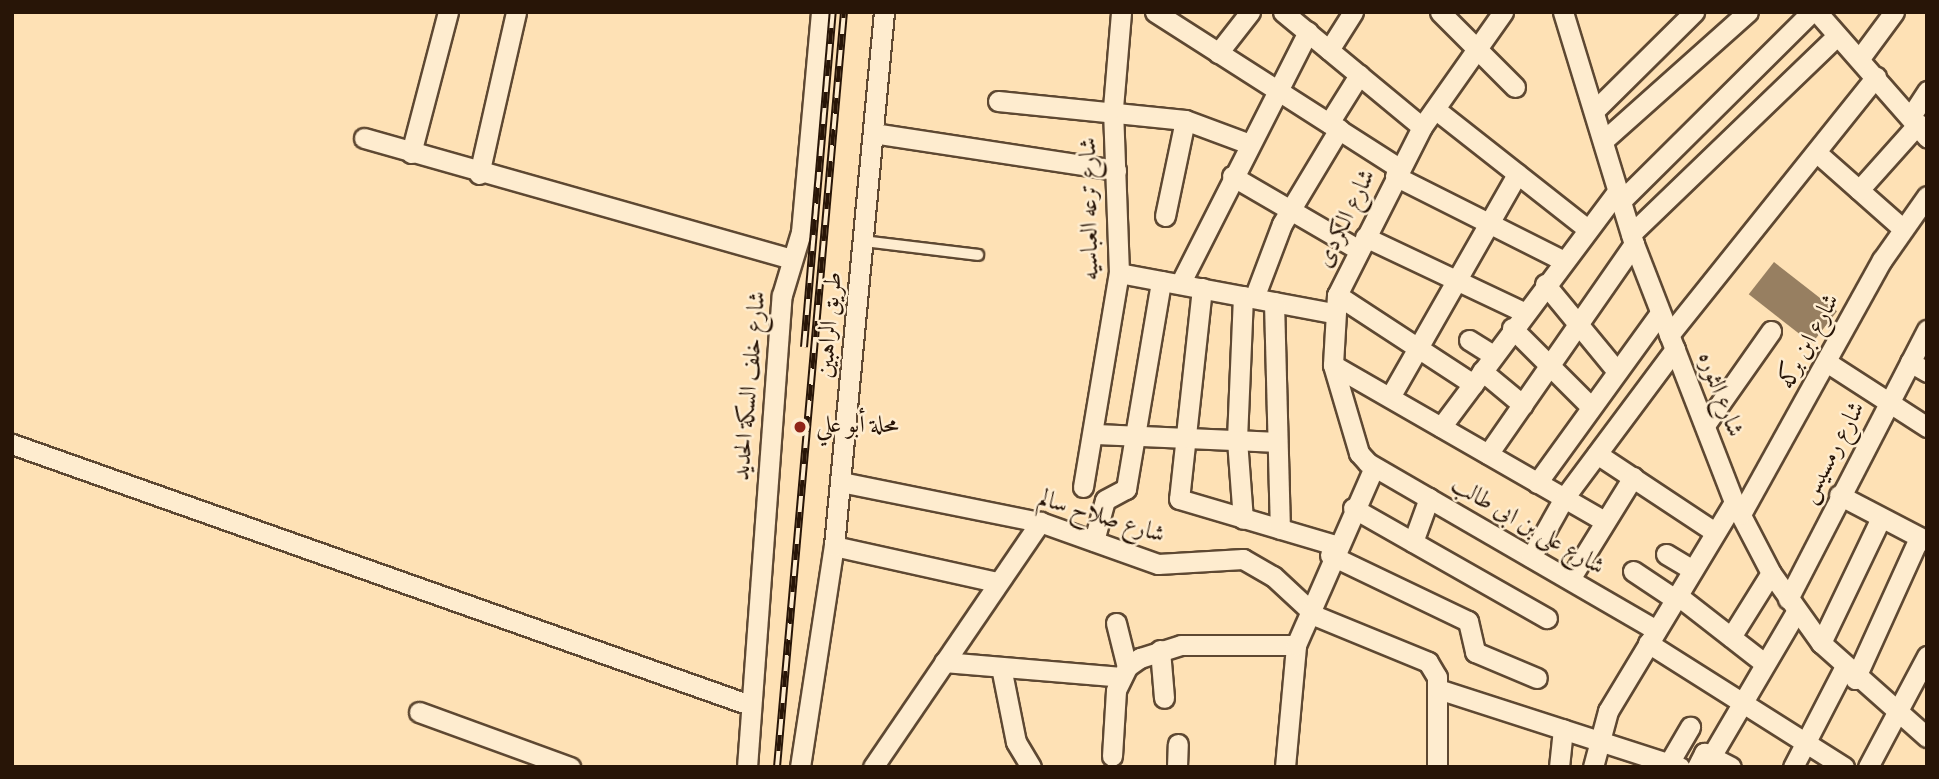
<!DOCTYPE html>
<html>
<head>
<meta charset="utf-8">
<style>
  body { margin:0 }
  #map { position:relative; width:1939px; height:779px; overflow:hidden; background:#fee1b5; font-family:"Sorts Mill Goudy",Amiri,serif }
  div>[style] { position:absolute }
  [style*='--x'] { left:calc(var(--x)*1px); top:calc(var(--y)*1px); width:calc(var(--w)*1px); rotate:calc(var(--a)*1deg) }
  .building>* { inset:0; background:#977f61; transform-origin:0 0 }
  .roads { filter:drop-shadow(2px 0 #5e4832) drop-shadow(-2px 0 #5e4832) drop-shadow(0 2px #5e4832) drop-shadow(0 -2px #5e4832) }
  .service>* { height:10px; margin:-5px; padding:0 5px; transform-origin:5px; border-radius:5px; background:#feeccf }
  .minor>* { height:19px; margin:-9.5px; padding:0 9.5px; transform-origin:9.5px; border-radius:9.5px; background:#feeccf }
  .rail>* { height:8px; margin-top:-4px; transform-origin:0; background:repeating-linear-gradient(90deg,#feeccf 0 16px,#281507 0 32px); box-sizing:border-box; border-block:2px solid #281507 }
  .dots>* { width:19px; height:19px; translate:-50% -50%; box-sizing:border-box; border:4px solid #feeccf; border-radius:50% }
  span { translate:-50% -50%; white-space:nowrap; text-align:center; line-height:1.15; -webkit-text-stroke:5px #feeccf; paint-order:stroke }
  .street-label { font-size:24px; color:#281507 }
  .poi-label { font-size:24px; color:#281507 }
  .left { translate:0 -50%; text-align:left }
  .frame { position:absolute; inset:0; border:14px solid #281507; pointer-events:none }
</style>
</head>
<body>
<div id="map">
  <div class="building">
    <div style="left:1774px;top:262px;width:80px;height:41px;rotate:38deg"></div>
  </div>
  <div class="roads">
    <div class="service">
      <div style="--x:863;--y:241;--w:116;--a:6.9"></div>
    </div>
    <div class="minor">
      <div style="--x:1155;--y:12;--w:290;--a:32.6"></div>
      <div style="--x:1283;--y:12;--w:180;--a:39.6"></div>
      <div style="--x:1440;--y:12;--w:106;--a:45"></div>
      <div style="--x:1503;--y:12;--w:141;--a:125.2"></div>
      <div style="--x:1422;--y:127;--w:188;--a:116.8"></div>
      <div style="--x:1337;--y:295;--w:70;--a:93.3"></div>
      <div style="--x:1333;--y:365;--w:92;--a:73.5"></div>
      <div style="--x:1359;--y:453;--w:13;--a:48"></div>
      <div style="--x:1368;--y:463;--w:333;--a:30.1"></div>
      <div style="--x:1563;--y:12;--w:243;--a:73"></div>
      <div style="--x:1634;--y:244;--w:277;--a:68.8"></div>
      <div style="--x:1734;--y:502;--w:80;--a:62.5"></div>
      <div style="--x:1771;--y:573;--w:86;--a:54.5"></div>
      <div style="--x:1821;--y:643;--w:142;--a:41.6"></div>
      <div style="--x:1817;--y:12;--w:167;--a:48.7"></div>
      <div style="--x:1329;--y:50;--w:45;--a:-57.7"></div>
      <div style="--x:1218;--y:53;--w:52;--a:-52"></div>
      <div style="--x:1860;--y:58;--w:57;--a:-53.5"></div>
      <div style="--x:998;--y:101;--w:188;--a:5.8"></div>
      <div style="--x:1185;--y:120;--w:66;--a:20.4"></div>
      <div style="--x:1435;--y:109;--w:191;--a:38.2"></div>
      <div style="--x:1594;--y:111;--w:141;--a:-44.7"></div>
      <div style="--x:1911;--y:116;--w:30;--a:-57"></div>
      <div style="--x:1329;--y:123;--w:57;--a:-58"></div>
      <div style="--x:873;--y:133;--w:246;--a:8.7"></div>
      <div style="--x:364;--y:138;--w:442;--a:15.8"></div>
      <div style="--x:1603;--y:141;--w:194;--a:-41.7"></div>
      <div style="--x:1816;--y:152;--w:115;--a:41.5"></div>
      <div style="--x:411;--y:153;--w:146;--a:-75.3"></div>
      <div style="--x:479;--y:174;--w:166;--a:-77.1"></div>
      <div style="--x:1232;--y:176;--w:147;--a:30.2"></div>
      <div style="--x:1395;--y:176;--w:187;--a:26.7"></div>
      <div style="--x:1859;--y:190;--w:89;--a:-48.2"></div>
      <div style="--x:1621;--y:201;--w:268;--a:-44.8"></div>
      <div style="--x:1165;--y:216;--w:98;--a:-78.2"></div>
      <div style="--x:1631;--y:234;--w:286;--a:-43.9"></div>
      <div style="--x:1365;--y:237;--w:176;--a:25.3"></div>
      <div style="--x:1119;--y:273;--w:218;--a:10.6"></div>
      <div style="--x:1180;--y:284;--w:283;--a:-63.1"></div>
      <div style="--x:1545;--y:284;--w:110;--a:50.5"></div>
      <div style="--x:1202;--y:288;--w:212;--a:96.2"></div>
      <div style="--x:1179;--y:499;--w:163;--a:16.4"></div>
      <div style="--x:1337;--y:295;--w:163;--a:33.2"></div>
      <div style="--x:1243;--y:296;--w:144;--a:92.4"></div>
      <div style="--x:1237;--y:440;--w:79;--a:85.7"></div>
      <div style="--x:1254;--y:298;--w:79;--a:-69.3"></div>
      <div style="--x:1282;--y:224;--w:111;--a:-59"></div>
      <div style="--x:1274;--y:302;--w:227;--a:88.5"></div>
      <div style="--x:1512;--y:328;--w:110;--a:45"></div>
      <div style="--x:1669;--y:335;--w:331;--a:-51.3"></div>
      <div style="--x:1469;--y:340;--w:28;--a:32"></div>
      <div style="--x:1910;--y:362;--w:20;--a:30"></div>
      <div style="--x:1828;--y:363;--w:118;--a:32.9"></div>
      <div style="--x:1333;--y:365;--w:313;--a:29.9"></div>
      <div style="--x:1482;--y:371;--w:53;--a:39.7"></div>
      <div style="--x:1390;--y:397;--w:257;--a:-60.3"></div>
      <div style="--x:1705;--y:425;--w:115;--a:-54.9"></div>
      <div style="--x:1441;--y:427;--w:296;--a:-53.2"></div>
      <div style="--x:1094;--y:434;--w:181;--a:2.5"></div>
      <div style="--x:12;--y:444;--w:783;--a:19.48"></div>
      <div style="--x:1488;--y:454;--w:256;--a:-55.2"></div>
      <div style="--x:1597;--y:454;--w:141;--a:33.5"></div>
      <div style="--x:841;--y:482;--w:203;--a:11.4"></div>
      <div style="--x:1040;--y:522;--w:125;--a:19.6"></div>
      <div style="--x:1158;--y:564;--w:85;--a:-3.4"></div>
      <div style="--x:1243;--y:559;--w:34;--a:30"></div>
      <div style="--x:1273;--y:576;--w:59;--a:42.9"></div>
      <div style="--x:1316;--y:616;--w:121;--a:22.3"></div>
      <div style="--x:1428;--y:662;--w:17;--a:59"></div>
      <div style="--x:1437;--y:677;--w:90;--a:90"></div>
      <div style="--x:1537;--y:483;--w:210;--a:-54.1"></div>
      <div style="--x:1083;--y:487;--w:217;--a:-80.5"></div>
      <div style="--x:1119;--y:273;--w:165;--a:-92.1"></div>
      <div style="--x:1113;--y:108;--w:96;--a:-85.2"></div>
      <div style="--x:1839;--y:495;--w:99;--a:27.6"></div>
      <div style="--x:1353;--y:508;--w:223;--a:29.6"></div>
      <div style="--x:1741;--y:514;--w:291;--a:-61"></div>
      <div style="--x:1882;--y:260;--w:78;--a:-54.9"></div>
      <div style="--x:1094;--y:541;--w:42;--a:-75"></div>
      <div style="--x:1105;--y:500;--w:24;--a:-28"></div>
      <div style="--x:1126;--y:489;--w:211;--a:-80.4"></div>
      <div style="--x:1413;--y:542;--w:47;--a:-70"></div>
      <div style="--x:834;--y:546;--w:167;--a:12.5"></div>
      <div style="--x:1666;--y:554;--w:31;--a:31"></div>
      <div style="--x:1330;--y:555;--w:153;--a:25.6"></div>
      <div style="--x:1468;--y:621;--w:32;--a:77"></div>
      <div style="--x:1475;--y:652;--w:67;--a:22.8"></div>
      <div style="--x:1531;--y:557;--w:68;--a:-60.8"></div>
      <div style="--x:1564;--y:498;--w:186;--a:-53.3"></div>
      <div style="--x:1633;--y:571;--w:50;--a:33.7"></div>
      <div style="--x:1570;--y:579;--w:120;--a:-58.3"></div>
      <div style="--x:1677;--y:595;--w:110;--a:38"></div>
      <div style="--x:1788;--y:599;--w:303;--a:-62.7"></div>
      <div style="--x:1116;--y:623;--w:45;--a:76"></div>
      <div style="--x:1731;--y:637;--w:75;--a:-58"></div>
      <div style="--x:1648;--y:643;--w:232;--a:32.3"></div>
      <div style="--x:1821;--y:643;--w:139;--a:-64.4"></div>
      <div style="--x:1160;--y:650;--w:48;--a:85.2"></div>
      <div style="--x:944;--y:662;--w:178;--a:4.8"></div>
      <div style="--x:1001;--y:667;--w:76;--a:78.7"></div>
      <div style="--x:1016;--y:742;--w:29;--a:59"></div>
      <div style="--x:1855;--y:679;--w:155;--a:-65.6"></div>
      <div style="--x:1438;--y:689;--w:254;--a:17.9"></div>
      <div style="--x:419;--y:712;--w:161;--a:20"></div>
      <div style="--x:1712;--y:755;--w:166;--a:-59.6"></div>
      <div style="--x:1112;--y:756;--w:66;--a:-86.5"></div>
      <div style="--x:1116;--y:690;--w:25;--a:-64"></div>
      <div style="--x:1127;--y:667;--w:16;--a:-35"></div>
      <div style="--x:1140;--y:658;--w:43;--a:-17.6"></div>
      <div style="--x:1181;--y:645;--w:115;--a:0"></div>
      <div style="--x:1669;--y:763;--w:42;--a:-59.7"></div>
      <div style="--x:747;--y:767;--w:473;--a:-85.8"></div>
      <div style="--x:782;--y:295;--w:66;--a:-73.2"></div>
      <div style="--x:801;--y:232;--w:221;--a:-84.8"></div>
      <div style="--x:800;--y:767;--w:224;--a:-81.3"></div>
      <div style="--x:834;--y:546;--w:536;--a:-84.65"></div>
      <div style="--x:873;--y:767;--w:297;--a:-55.7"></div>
      <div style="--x:1177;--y:767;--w:23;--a:-88"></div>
      <div style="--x:1285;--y:767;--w:122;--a:-84.8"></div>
      <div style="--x:1296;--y:645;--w:194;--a:-66.3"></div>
      <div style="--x:1559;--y:767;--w:38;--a:-84"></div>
      <div style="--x:1593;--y:767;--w:58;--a:-75"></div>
      <div style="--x:1608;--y:711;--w:244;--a:-58.9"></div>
      <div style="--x:1697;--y:767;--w:16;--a:-63"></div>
      <div style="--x:1704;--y:753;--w:30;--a:27"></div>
      <div style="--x:1793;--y:767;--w:111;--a:-62.7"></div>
      <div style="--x:1868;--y:767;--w:126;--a:-62"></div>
    </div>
  </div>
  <div class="rail">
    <div style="--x:804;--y:347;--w:336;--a:-85.1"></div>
    <div style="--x:777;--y:767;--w:758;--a:-84.93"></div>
  </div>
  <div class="dots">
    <div style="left:800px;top:427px;background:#8f2418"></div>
  </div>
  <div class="street-label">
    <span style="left:1091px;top:209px;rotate:-91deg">شارع ترعه العباسيه</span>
    <span style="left:1347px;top:219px;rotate:-64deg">شارع الكردى</span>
    <span style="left:831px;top:325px;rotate:-85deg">طريق الراهبين</span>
    <span style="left:1810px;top:342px;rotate:-62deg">شارع ابن بركه</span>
    <span style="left:751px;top:386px;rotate:-85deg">شارع خلف السكة الحديد</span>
    <span style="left:1719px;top:395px;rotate:69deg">شارع الثوره</span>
    <span style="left:1834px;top:453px;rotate:-62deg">شارع رمسيس</span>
    <span style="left:1101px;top:518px;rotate:17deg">شارع صلاح سالم</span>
    <span style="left:1527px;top:527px;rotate:30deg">شارع على بن ابى طالب</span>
  </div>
  <div class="poi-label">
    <span class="left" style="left:816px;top:427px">محلة أبو علي</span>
  </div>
  <div class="frame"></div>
</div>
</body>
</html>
